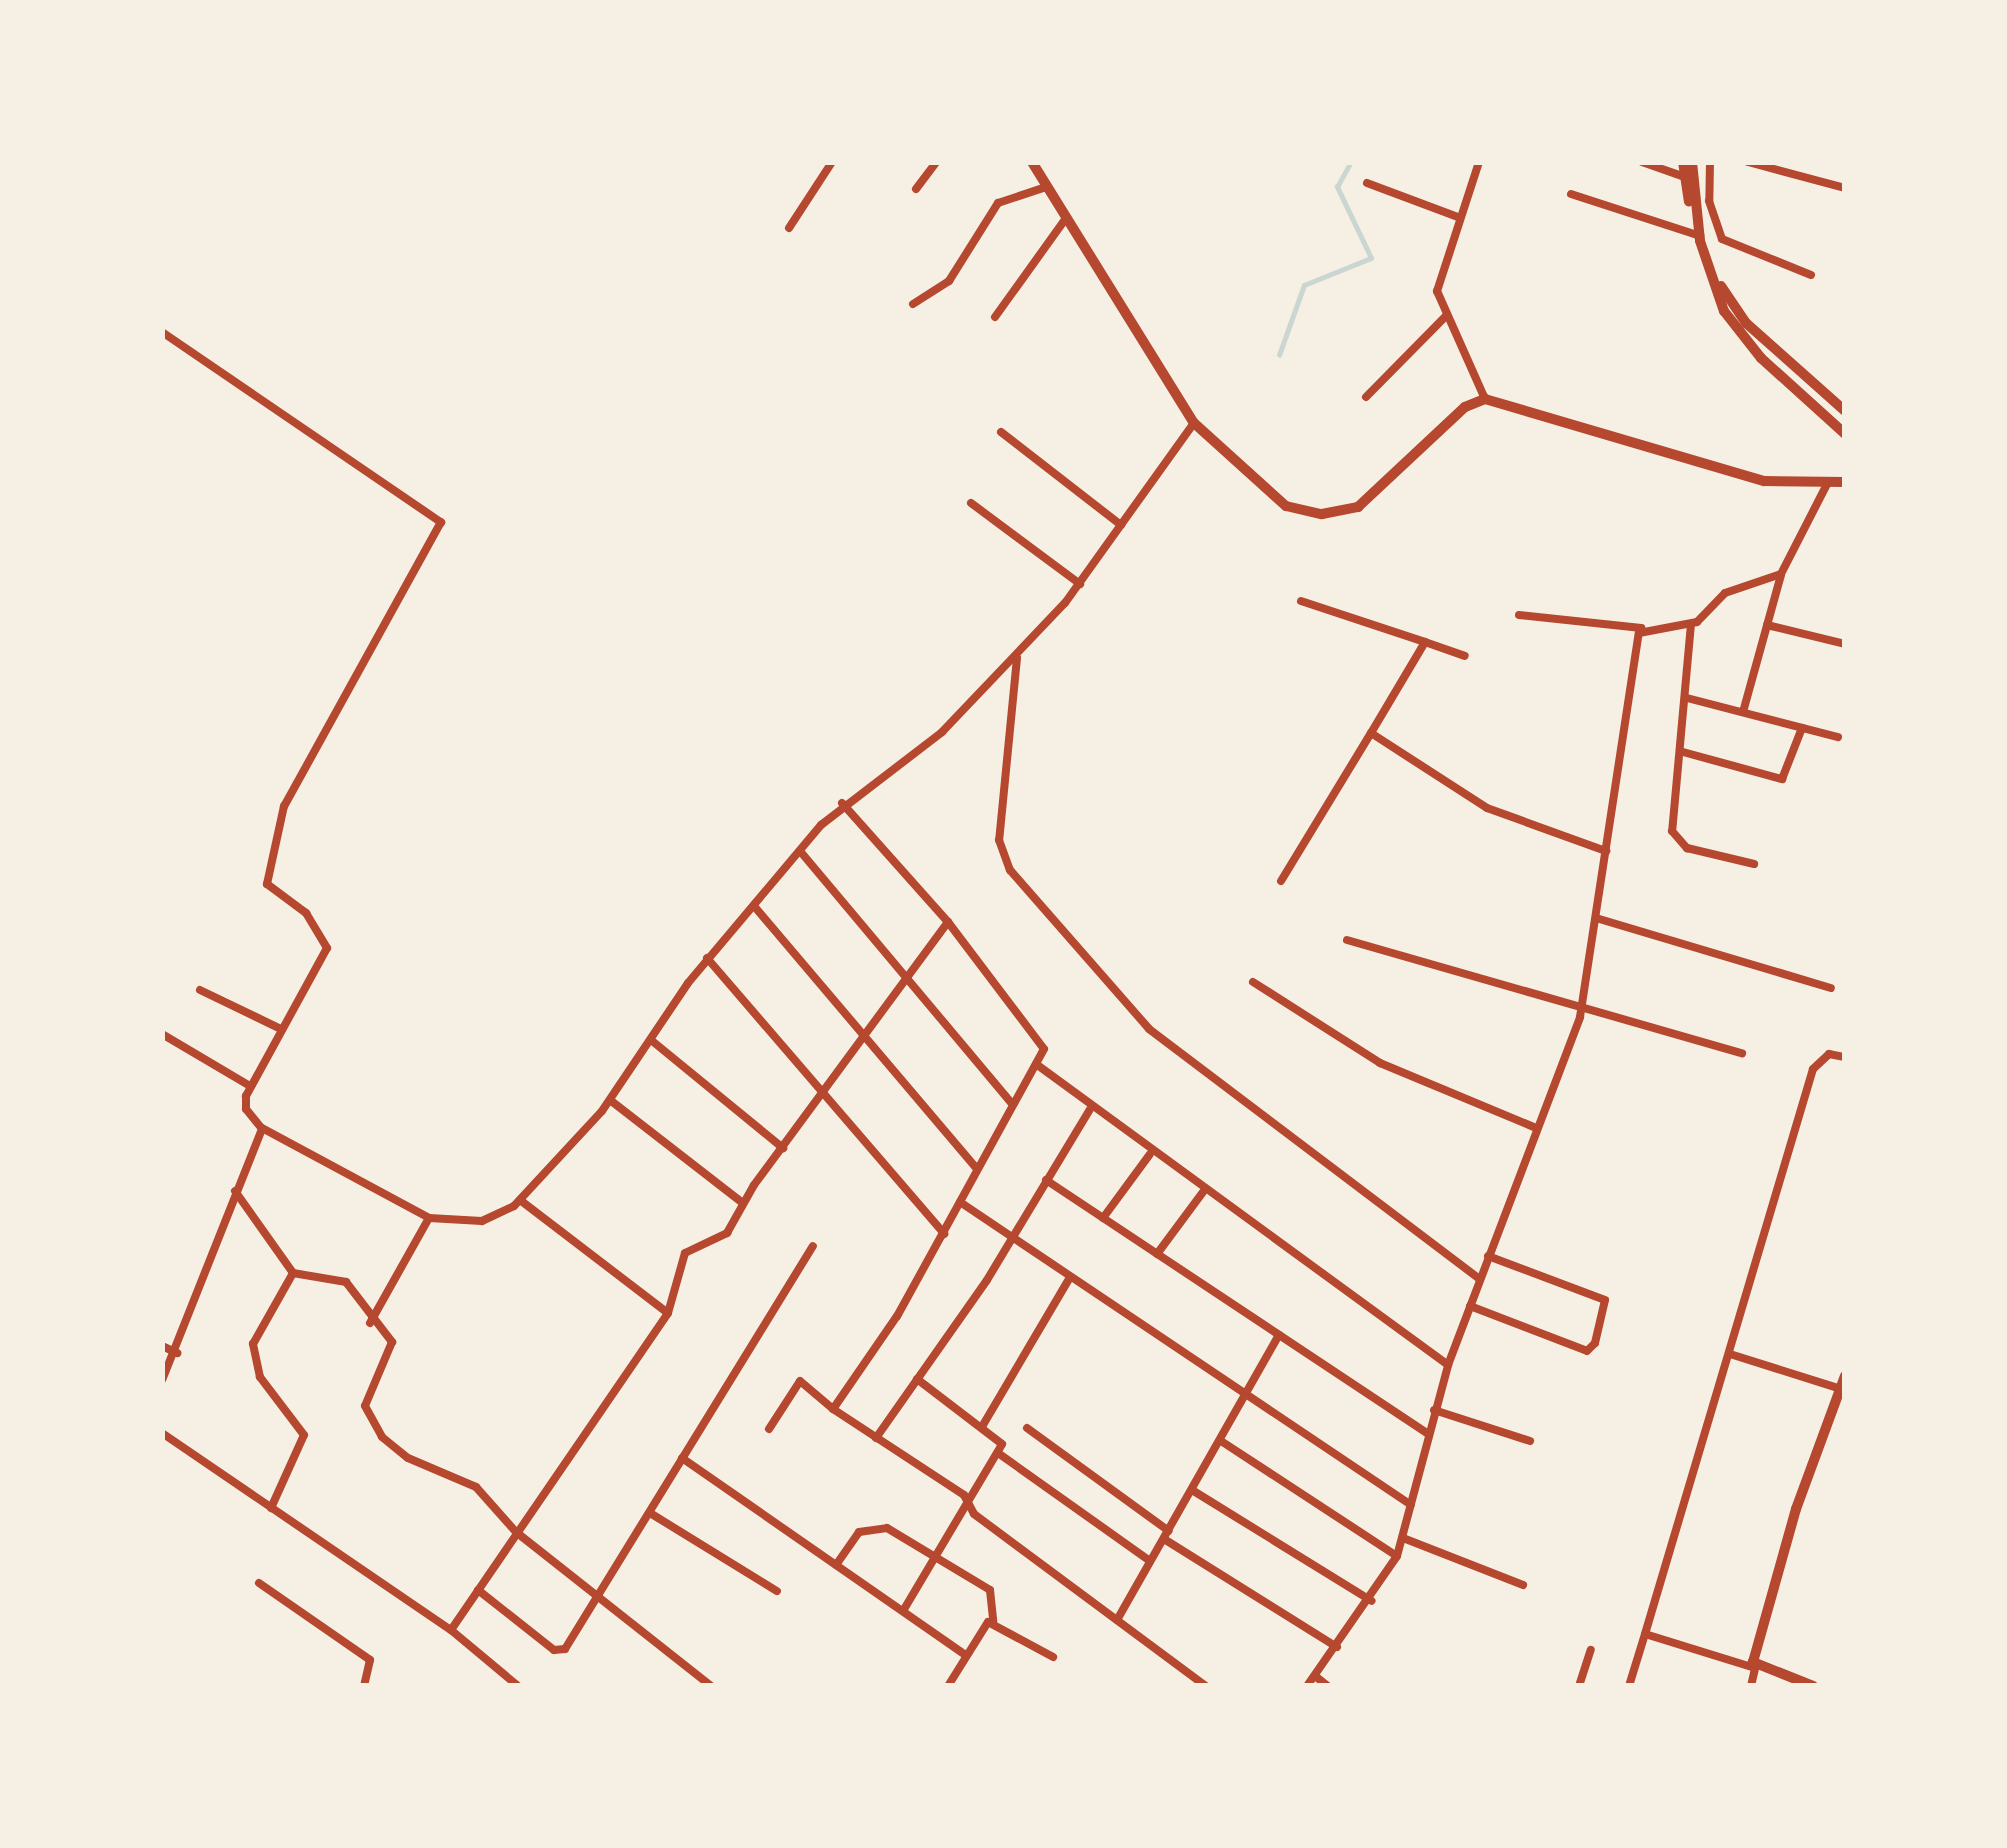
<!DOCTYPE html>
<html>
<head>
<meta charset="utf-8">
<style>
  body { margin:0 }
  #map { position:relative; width:2007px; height:1848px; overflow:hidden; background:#f6efe4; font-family:Karla,sans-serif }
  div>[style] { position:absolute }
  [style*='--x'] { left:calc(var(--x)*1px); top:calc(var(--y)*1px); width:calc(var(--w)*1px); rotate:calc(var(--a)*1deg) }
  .stream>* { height:4.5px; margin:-2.25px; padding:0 2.25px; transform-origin:2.25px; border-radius:2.25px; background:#c9d6d2 }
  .minor>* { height:8px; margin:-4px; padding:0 4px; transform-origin:4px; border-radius:4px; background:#b5482f }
  .tertiary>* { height:10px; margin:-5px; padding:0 5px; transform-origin:5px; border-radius:5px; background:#b5482f }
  span { translate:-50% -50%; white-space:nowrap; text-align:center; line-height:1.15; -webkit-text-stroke:10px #f6efe4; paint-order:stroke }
  .frame { position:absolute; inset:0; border:165px solid #f6efe4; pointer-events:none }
</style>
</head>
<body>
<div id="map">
  <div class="stream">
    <div style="--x:1279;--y:355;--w:74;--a:-70.3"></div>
    <div style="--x:1304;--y:285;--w:72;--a:-21.9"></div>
    <div style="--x:1371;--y:258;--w:79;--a:-115.6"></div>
    <div style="--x:1337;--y:187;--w:29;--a:-61"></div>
  </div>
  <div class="minor">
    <div style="--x:1479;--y:162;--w:136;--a:108"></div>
    <div style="--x:1437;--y:291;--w:118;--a:66"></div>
    <div style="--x:1642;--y:162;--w:42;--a:19.3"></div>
    <div style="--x:1710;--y:162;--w:39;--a:91"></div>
    <div style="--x:1709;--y:201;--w:40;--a:71.1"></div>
    <div style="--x:1722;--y:239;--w:96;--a:22"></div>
    <div style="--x:1748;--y:162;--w:100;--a:15"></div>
    <div style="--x:1367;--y:183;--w:97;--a:20.5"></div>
    <div style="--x:916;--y:189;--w:34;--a:-53"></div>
    <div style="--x:1571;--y:194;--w:136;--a:18"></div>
    <div style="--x:789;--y:228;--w:79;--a:-56.9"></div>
    <div style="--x:913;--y:304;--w:43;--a:-32.6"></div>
    <div style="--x:949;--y:281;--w:92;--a:-57.9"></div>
    <div style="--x:998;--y:203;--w:51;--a:-18.4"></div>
    <div style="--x:995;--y:317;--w:118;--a:-54.3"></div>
    <div style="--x:162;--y:332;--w:338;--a:34.3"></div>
    <div style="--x:441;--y:522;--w:325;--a:118.9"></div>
    <div style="--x:284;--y:806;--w:80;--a:102.3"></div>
    <div style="--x:267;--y:884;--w:49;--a:36.6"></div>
    <div style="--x:306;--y:913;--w:41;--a:59"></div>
    <div style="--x:327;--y:948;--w:169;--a:118.7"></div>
    <div style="--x:246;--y:1096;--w:13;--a:90"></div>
    <div style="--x:246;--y:1109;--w:26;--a:51"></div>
    <div style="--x:262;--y:1129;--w:270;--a:111.7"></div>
    <div style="--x:1366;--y:397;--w:115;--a:-45.4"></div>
    <div style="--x:1001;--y:432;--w:152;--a:37.8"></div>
    <div style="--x:971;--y:503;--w:136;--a:36.6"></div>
    <div style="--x:1301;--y:601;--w:131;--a:18.3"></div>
    <div style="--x:1519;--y:615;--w:123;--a:6.1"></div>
    <div style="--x:1691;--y:624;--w:208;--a:95.2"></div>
    <div style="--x:1672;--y:831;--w:23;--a:49"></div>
    <div style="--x:1687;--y:848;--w:69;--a:13.4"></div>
    <div style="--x:1767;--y:625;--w:80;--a:13.7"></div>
    <div style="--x:1017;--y:658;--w:183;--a:95.6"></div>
    <div style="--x:999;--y:840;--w:32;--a:70"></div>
    <div style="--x:1010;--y:870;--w:211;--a:48.8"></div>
    <div style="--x:1149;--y:1029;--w:415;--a:37.1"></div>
    <div style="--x:1687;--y:698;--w:156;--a:14.5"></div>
    <div style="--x:1743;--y:712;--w:142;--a:-74.5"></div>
    <div style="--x:1371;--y:733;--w:106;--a:-59.3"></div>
    <div style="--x:1425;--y:642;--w:42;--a:19.3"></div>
    <div style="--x:1683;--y:752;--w:103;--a:15.3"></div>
    <div style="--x:1782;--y:779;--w:55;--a:-68.6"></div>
    <div style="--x:842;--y:803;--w:159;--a:48.3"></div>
    <div style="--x:948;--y:922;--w:159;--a:52.9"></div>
    <div style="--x:1044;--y:1049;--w:305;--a:118.8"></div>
    <div style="--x:897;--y:1316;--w:113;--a:124.5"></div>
    <div style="--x:833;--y:1409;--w:157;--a:33.3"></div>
    <div style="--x:964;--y:1495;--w:21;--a:62"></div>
    <div style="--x:974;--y:1514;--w:289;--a:36.6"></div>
    <div style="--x:800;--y:851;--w:331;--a:50"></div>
    <div style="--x:1281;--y:881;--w:173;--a:-58.7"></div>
    <div style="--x:1371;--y:733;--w:138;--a:32.9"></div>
    <div style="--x:1487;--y:808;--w:127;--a:19.9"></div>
    <div style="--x:754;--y:906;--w:345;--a:49.7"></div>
    <div style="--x:1596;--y:918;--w:245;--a:16.6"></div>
    <div style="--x:1347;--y:940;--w:411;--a:16"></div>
    <div style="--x:707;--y:958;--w:364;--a:49.3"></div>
    <div style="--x:1253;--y:982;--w:151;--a:32.5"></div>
    <div style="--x:1380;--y:1063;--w:169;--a:22.6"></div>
    <div style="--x:200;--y:990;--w:90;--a:25.7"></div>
    <div style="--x:162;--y:1034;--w:102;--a:30.6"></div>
    <div style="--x:651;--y:1040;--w:171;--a:39.3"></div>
    <div style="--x:1036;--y:1064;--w:510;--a:36.15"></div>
    <div style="--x:610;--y:1100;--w:168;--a:37.8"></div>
    <div style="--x:262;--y:1128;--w:190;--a:28.3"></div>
    <div style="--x:429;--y:1218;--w:53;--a:3.2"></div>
    <div style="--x:482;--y:1221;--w:35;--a:-25"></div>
    <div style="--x:514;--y:1206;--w:129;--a:-47.2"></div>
    <div style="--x:602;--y:1111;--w:154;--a:-56.1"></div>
    <div style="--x:688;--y:983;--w:207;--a:-49.9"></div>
    <div style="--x:821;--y:825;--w:153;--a:-37.5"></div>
    <div style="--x:942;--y:732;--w:178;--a:-46.4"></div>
    <div style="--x:1065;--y:603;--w:221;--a:-54.4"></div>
    <div style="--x:1046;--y:1180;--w:457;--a:33.6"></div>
    <div style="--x:235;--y:1191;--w:100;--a:54.7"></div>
    <div style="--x:293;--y:1273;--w:54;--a:9.6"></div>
    <div style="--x:346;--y:1282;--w:76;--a:52.5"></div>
    <div style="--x:392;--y:1342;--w:69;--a:112.9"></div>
    <div style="--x:365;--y:1406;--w:35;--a:61"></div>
    <div style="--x:382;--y:1437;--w:33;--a:39"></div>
    <div style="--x:408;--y:1458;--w:74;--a:23.1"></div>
    <div style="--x:476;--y:1487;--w:60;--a:48.4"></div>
    <div style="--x:516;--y:1532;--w:248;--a:38.3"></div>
    <div style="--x:520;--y:1200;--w:186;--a:37.4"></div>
    <div style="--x:960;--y:1202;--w:543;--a:33.89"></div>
    <div style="--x:1103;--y:1218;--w:79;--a:-53.7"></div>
    <div style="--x:1157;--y:1254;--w:77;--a:-53.4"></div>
    <div style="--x:1470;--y:1306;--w:125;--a:21"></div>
    <div style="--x:1587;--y:1351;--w:11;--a:-45"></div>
    <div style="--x:1595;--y:1343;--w:44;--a:-76.9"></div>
    <div style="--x:1605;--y:1300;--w:125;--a:-159.4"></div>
    <div style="--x:370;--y:1323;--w:120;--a:-60.7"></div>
    <div style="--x:162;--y:1346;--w:17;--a:25"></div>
    <div style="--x:1730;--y:1354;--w:116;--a:17.5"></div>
    <div style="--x:1434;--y:1410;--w:101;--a:17.9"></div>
    <div style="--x:983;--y:1425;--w:169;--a:-59.5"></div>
    <div style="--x:1027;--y:1428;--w:175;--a:36"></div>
    <div style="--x:769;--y:1429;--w:57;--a:-57.1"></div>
    <div style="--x:800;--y:1381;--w:43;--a:40.3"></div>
    <div style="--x:162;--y:1433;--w:350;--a:34.3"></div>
    <div style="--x:451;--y:1630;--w:87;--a:39.9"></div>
    <div style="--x:876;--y:1438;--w:193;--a:-54.9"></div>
    <div style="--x:987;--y:1280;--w:200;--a:-58.9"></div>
    <div style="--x:1221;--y:1441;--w:210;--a:33.2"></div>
    <div style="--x:998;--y:1453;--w:186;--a:35.4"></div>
    <div style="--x:682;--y:1458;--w:345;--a:34.8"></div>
    <div style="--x:1192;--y:1490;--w:211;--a:31.7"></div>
    <div style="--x:271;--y:1508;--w:80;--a:-65.7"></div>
    <div style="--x:304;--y:1435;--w:73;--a:-127.2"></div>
    <div style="--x:260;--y:1377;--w:34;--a:-102"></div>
    <div style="--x:253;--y:1344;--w:81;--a:-60.6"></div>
    <div style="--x:650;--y:1513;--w:149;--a:31.6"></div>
    <div style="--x:1403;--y:1538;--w:129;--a:21.4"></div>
    <div style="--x:1164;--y:1539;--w:204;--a:32"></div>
    <div style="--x:836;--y:1565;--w:40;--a:-55.1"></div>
    <div style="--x:859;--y:1532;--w:28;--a:-8"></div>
    <div style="--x:887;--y:1528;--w:120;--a:31"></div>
    <div style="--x:990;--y:1590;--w:31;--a:84"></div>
    <div style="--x:259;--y:1583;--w:135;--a:34.7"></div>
    <div style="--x:370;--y:1660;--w:27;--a:103"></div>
    <div style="--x:478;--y:1590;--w:97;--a:38.3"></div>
    <div style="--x:554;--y:1650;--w:11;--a:-5"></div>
    <div style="--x:565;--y:1649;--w:473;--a:-58.4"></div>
    <div style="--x:903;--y:1611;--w:194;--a:-59.3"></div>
    <div style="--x:1002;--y:1444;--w:107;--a:-142.6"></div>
    <div style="--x:1117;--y:1620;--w:328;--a:-60.4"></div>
    <div style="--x:451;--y:1630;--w:384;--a:-55.6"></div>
    <div style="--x:668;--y:1313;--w:62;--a:-74.2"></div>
    <div style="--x:685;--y:1253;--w:47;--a:-25.5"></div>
    <div style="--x:727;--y:1233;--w:55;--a:-60.6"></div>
    <div style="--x:754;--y:1185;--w:327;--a:-53.6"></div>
    <div style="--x:1315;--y:1676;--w:16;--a:38"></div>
    <div style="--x:948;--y:1686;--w:75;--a:-58"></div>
    <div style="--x:988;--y:1622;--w:74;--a:28.3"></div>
    <div style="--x:1307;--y:1686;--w:158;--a:-55.3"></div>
    <div style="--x:1397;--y:1556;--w:198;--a:-75"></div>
    <div style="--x:1448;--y:1365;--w:372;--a:-69.2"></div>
    <div style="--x:1580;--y:1017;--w:389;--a:-81.3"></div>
    <div style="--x:1639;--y:633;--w:59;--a:-10.7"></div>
    <div style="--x:1697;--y:622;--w:40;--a:-46"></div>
    <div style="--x:1725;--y:593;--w:59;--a:-18.7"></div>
    <div style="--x:1781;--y:574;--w:101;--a:-62.9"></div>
    <div style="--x:1579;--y:1686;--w:38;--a:-72"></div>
    <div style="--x:1629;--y:1686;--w:54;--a:-72.9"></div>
    <div style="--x:1751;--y:1686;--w:18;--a:-77"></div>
    <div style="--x:1755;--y:1668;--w:115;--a:-162.8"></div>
    <div style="--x:1645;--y:1634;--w:589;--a:-73.44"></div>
    <div style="--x:1813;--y:1069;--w:22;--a:-43"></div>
    <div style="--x:1829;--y:1054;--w:16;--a:11"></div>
  </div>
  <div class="tertiary">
    <div style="--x:1032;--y:162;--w:307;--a:58.2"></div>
    <div style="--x:1194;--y:423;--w:124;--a:42.1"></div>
    <div style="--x:1286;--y:506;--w:37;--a:13"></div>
    <div style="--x:1322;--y:514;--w:37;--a:-11"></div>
    <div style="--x:1358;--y:507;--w:146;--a:-43.1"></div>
    <div style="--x:1465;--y:407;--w:22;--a:-22"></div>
    <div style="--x:1485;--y:399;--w:291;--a:16.4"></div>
    <div style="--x:1764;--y:481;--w:81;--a:0.7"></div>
    <div style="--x:1683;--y:162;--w:40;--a:81.5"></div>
    <div style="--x:1692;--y:162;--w:79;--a:84.2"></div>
    <div style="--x:1700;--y:241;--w:74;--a:71.1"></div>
    <div style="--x:1724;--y:311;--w:60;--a:51.8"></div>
    <div style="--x:1761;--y:358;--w:113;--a:42.1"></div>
    <div style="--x:1721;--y:286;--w:45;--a:56"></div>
    <div style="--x:1746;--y:323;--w:132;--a:41.6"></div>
    <div style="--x:1813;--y:1686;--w:65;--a:-158.2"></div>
    <div style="--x:1753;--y:1662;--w:159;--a:-74.3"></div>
    <div style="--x:1796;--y:1509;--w:142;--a:-69.8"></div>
  </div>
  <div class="frame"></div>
</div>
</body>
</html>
